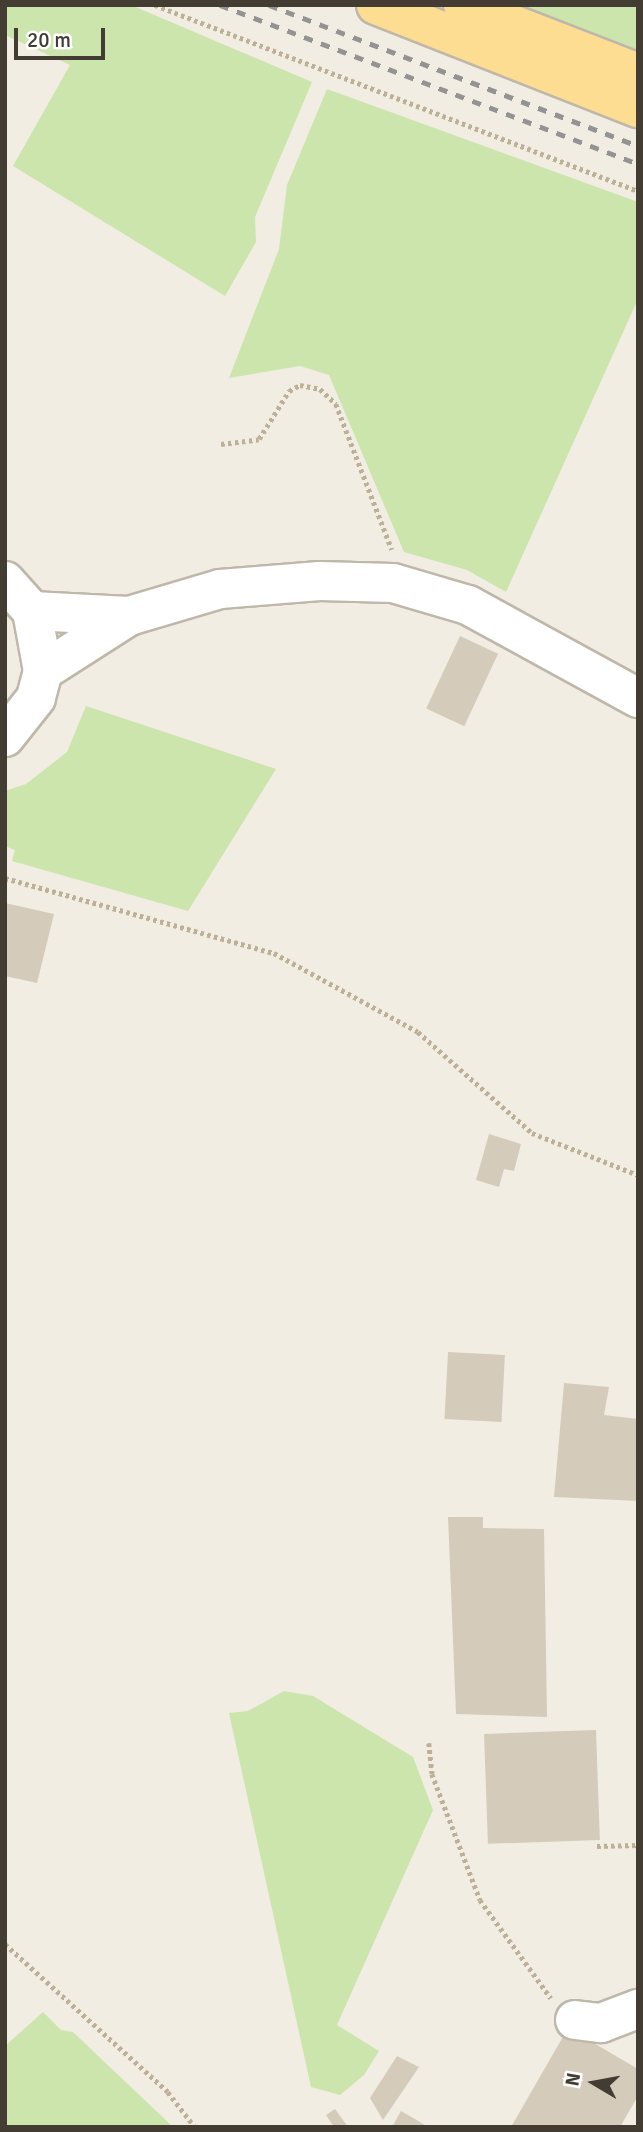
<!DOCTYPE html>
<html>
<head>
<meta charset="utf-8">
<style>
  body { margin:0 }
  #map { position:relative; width:643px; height:2132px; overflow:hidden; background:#f1ede3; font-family:Signika,sans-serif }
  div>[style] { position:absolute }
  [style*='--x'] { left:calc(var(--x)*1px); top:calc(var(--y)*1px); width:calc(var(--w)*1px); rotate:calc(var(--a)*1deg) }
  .green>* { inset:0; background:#cbe5ac }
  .building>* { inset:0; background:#d5cbbb; transform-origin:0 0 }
  .path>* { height:4.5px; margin-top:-2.25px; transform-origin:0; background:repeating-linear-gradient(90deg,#bdb097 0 3.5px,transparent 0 7px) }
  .roads { filter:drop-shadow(2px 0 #bfb7a9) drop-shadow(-2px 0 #bfb7a9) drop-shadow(0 2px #bfb7a9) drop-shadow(0 -2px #bfb7a9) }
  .minor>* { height:38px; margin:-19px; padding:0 19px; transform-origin:19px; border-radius:19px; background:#fff }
  .major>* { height:38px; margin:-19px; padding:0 19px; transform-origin:19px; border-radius:19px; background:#fcdd91 }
  .rail>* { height:5px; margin-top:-2.5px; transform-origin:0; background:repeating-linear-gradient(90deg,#939393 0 9px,transparent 0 18px) }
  span { translate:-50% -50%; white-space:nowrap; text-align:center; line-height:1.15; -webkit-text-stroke:7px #fff; paint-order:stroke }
  .frame { position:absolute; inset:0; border:7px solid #423c33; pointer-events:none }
  .north { position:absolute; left:559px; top:2048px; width:70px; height:70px; -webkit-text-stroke:5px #fff; paint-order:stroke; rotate:280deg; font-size:19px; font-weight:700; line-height:28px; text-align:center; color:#423c33 }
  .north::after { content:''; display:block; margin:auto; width:24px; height:32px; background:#423c33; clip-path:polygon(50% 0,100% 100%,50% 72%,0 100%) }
  .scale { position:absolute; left:14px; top:28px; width:91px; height:32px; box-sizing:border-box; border:4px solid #423c33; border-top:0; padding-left:9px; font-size:21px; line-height:24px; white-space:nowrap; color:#423c33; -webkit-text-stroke:5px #fff; paint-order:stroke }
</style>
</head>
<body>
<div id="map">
  <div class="green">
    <div style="clip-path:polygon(5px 5px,131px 5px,312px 82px,255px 217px,256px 242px,225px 296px,13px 166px,70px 65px,5px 35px)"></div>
    <div style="clip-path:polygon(508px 5px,638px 5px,638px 56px)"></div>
    <div style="clip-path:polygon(327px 89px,638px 202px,638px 299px,506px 592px,467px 570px,404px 552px,329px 375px,300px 366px,229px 378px,279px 249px,287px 185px)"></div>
    <div style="clip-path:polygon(86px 706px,276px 769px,188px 911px,12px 861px,15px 850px,5px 846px,5px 791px,26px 784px,67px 752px)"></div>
    <div style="clip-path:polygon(284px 1691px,313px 1696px,413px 1757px,433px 1810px,337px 2025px,379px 2051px,364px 2075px,340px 2095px,311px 2087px,229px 1713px,248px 1711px)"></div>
    <div style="clip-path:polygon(43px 2012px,61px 2030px,73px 2032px,173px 2127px,5px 2127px,5px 2046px)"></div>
  </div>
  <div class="building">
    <div style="left:460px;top:636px;width:42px;height:80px;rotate:25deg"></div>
    <div style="clip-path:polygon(5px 903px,54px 914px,37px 983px,5px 976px)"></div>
    <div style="clip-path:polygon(489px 1134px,521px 1144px,514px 1171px,504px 1169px,499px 1187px,476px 1180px)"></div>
    <div style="left:448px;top:1352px;width:57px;height:67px;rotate:3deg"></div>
    <div style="clip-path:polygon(564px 1383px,609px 1387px,604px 1415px,638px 1419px,638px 1501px,554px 1497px)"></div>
    <div style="clip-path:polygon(448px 1517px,483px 1517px,483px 1528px,544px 1529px,547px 1717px,456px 1714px)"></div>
    <div style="left:596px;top:1730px;width:110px;height:112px;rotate:88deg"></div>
    <div style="clip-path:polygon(568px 2028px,638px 2069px,638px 2096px,620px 2127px,511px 2127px)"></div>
    <div style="clip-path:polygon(397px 2056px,419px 2067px,383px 2120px,370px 2098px)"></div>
    <div style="clip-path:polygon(335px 2109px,348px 2127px,334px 2127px,326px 2115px)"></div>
    <div style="clip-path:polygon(401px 2111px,415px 2119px,428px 2127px,392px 2127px)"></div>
  </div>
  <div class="path">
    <div style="--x:155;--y:5;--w:518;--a:21.06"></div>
    <div style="--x:221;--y:444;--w:38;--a:-7"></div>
    <div style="--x:259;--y:439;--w:57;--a:-58"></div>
    <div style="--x:289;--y:391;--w:13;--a:-29"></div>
    <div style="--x:300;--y:385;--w:20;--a:11"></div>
    <div style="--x:320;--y:389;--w:22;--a:43"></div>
    <div style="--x:336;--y:404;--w:156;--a:69"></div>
    <div style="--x:5;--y:878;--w:279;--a:15.6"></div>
    <div style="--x:274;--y:953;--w:164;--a:28.7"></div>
    <div style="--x:418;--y:1032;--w:152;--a:41.5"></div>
    <div style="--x:532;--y:1133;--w:114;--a:21.6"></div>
    <div style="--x:429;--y:1743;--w:31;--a:84"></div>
    <div style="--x:432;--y:1774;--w:135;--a:69.1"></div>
    <div style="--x:480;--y:1900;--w:121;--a:54.1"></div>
    <div style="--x:597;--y:1846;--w:41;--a:-1.4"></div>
    <div style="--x:5;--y:1944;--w:220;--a:42.2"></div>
    <div style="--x:168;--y:2092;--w:44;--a:52.4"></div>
  </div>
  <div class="roads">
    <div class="minor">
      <div style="--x:5;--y:581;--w:40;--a:48"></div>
      <div style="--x:32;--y:611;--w:61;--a:79.6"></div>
      <div style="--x:43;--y:671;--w:28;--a:105"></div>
      <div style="--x:36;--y:698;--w:50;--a:128.5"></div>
      <div style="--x:32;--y:611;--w:97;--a:3"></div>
      <div style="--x:43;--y:671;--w:102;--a:-32.6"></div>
      <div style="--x:129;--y:616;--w:95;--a:-16.5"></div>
      <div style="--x:220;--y:589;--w:100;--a:-4.6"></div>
      <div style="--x:320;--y:581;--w:73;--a:1.6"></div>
      <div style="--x:393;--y:583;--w:78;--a:16.3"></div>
      <div style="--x:468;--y:605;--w:194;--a:28.7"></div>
      <div style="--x:575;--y:2020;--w:26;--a:7"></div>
      <div style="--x:601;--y:2023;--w:40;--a:-21"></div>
    </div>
    <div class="major">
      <div style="--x:376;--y:5;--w:282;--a:21.5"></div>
      <div style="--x:463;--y:5;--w:188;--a:21.2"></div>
    </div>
  </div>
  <div class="rail">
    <div style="--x:220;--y:5;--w:447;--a:20.8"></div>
    <div style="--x:269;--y:5;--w:395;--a:20.9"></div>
  </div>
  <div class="frame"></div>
  <div class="north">N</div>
  <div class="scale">20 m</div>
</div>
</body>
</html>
